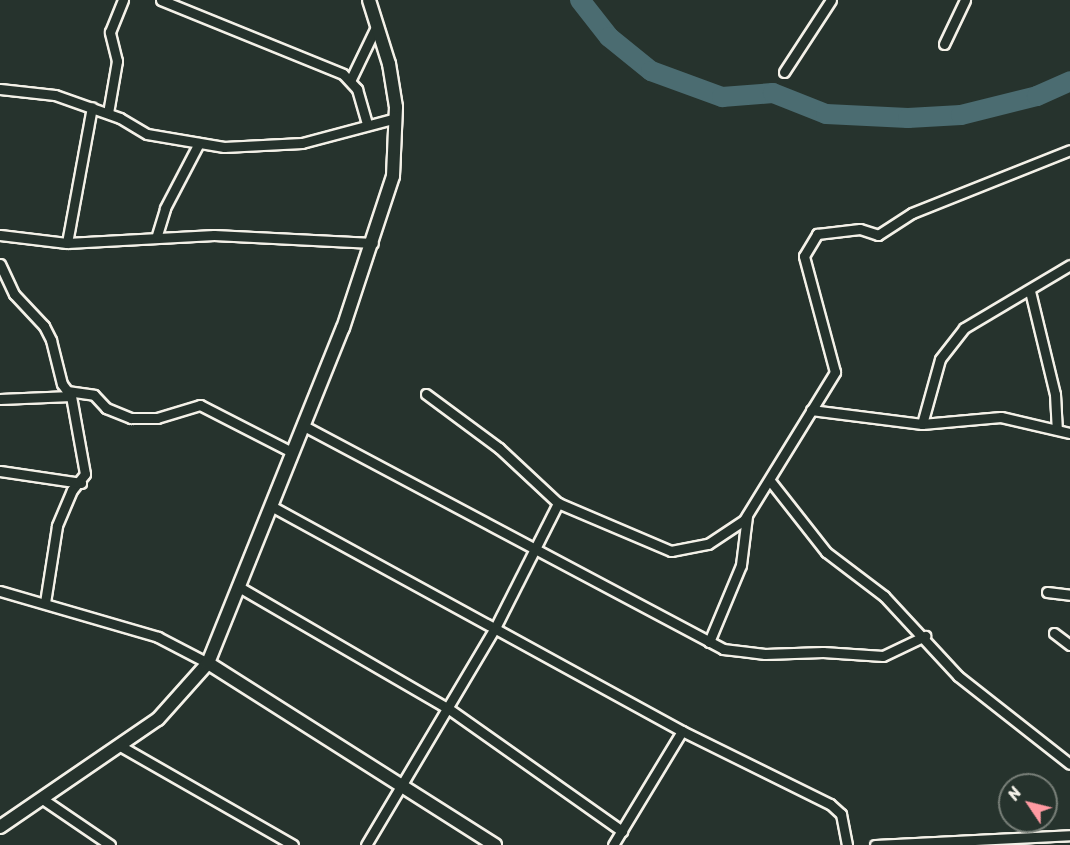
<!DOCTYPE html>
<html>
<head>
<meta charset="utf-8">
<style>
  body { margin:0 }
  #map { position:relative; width:1070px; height:845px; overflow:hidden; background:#26332d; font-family:Sriracha,sans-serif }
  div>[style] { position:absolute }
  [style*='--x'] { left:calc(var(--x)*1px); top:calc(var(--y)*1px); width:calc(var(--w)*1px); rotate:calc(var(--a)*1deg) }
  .river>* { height:20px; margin:-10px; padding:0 10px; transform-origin:10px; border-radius:10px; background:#4b6c71 }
  .roads { filter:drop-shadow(2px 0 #f4f1e8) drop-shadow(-2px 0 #f4f1e8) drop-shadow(0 2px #f4f1e8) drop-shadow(0 -2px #f4f1e8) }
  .street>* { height:9px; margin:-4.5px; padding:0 4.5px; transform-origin:4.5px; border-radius:4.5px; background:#26332d }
  .secondary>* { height:12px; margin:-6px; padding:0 6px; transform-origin:6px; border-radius:6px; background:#26332d }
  span { translate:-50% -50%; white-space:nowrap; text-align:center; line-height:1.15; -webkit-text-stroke:4.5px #26332d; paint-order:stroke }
  .north { position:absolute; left:998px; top:773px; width:60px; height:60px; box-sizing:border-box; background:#26332d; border:2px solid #787f78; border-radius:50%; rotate:305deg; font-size:16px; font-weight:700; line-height:24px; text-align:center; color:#f4f1e8 }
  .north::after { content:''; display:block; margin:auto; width:21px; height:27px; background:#ff9aa2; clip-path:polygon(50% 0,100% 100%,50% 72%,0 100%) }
</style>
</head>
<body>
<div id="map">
  <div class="river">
    <div style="--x:580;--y:0;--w:47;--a:51.9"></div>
    <div style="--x:609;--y:37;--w:54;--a:39"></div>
    <div style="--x:651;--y:71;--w:76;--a:20.1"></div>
    <div style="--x:722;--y:97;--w:51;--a:-4.5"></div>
    <div style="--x:773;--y:93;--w:57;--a:21.6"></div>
    <div style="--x:826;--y:114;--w:82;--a:2.8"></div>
    <div style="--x:908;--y:118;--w:53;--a:-3.2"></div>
    <div style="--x:961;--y:115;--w:78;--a:-14"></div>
    <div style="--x:1037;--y:96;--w:36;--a:-24"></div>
  </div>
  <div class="roads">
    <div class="street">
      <div style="--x:161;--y:0;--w:196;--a:22.1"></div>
      <div style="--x:343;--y:74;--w:21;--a:47"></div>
      <div style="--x:357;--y:89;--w:36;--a:74"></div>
      <div style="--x:944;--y:44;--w:49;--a:-64.5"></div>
      <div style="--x:784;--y:72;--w:86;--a:-56.9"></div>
      <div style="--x:351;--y:79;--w:60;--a:-64.3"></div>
      <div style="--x:0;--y:89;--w:55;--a:6.2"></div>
      <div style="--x:55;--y:95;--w:69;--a:19.5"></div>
      <div style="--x:120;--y:118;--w:31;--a:31"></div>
      <div style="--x:147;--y:134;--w:78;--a:9.6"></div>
      <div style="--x:224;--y:147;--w:78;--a:-2.9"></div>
      <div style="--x:302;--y:143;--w:97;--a:-14.9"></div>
      <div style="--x:108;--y:113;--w:53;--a:-80.2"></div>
      <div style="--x:117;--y:61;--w:30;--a:-104"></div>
      <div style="--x:110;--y:32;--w:35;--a:-68"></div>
      <div style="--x:0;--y:235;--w:67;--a:6.8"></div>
      <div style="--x:67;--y:243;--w:147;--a:-3.1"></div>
      <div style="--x:214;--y:235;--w:159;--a:2.9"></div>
      <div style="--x:157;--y:235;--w:28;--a:-73"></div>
      <div style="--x:165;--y:208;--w:73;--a:-62.4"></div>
      <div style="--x:67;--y:243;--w:138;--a:-79.6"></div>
      <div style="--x:0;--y:264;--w:33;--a:65"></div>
      <div style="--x:14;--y:294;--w:44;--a:46.8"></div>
      <div style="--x:44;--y:326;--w:16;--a:63"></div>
      <div style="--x:51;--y:340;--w:45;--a:76"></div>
      <div style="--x:62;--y:384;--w:15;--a:53"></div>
      <div style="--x:71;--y:396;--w:79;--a:79.8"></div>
      <div style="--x:85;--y:474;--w:21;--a:129"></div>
      <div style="--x:72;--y:490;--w:39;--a:113"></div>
      <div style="--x:57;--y:526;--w:78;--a:98.9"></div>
      <div style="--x:1030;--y:291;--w:106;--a:76.4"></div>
      <div style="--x:1055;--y:394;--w:35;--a:87"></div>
      <div style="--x:67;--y:391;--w:27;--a:8"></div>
      <div style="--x:94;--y:395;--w:18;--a:47"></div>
      <div style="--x:106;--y:408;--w:27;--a:22"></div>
      <div style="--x:131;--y:418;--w:26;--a:0"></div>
      <div style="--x:157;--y:418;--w:45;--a:-16.8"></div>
      <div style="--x:200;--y:405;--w:103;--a:27.1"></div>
      <div style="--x:426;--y:394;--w:91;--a:36.5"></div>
      <div style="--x:499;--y:448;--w:81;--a:43"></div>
      <div style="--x:558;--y:503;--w:123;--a:23"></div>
      <div style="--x:671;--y:551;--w:38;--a:-11"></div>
      <div style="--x:708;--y:544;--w:43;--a:-33.7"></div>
      <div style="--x:744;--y:520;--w:174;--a:-58.4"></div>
      <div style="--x:835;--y:372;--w:120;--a:-105"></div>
      <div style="--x:804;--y:256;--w:26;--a:-59"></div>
      <div style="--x:817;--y:234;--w:43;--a:-6.6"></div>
      <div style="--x:860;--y:229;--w:19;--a:18"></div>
      <div style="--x:878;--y:235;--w:40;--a:-32.9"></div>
      <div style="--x:912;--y:213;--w:170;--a:-21.7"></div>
      <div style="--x:0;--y:399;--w:71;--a:-2.4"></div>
      <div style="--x:811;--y:410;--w:112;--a:7.2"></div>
      <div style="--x:922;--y:424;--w:79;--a:-5.1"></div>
      <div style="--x:1001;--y:417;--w:71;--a:13.1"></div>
      <div style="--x:922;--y:424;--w:67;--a:-74.5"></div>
      <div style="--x:940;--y:359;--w:39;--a:-52"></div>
      <div style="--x:964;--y:328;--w:123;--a:-30.7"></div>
      <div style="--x:304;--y:426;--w:475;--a:28"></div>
      <div style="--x:723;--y:649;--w:42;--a:6.8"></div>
      <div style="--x:765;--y:654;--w:58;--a:-2"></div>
      <div style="--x:823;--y:652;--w:60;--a:3.8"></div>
      <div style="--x:883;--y:656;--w:47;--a:-25.5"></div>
      <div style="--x:0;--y:471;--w:82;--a:8.4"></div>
      <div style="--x:771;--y:482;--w:89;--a:51.8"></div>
      <div style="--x:826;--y:552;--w:73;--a:37.2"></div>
      <div style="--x:884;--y:596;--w:109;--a:47.2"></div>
      <div style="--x:958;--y:676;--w:142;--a:38.2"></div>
      <div style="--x:271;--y:506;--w:469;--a:28.7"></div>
      <div style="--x:682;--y:731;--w:165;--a:26.3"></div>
      <div style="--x:830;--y:804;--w:15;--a:42"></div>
      <div style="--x:841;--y:814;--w:32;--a:79"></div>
      <div style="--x:239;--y:587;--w:243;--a:30.2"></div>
      <div style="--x:449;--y:709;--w:212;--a:35.2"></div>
      <div style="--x:0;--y:591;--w:165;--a:16.2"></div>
      <div style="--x:158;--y:637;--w:56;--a:27.5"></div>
      <div style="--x:1047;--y:592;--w:23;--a:7"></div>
      <div style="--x:1054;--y:633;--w:20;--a:37"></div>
      <div style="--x:709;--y:642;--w:83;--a:-67.4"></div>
      <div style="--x:741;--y:565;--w:49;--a:-83"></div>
      <div style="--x:122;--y:747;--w:197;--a:29.8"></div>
      <div style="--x:44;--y:800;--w:80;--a:34.3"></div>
      <div style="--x:366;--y:845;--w:255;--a:-59.3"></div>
      <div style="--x:496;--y:626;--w:138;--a:-63.2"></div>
      <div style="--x:613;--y:845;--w:133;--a:-58.8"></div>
      <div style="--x:875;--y:845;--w:195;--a:-2.9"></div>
    </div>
    <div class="secondary">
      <div style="--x:208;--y:663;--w:340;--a:32.4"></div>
      <div style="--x:0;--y:827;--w:191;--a:-34.4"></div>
      <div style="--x:158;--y:719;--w:75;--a:-48.2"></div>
      <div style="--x:208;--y:663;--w:361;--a:-68.1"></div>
      <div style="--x:343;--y:328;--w:160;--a:-71.8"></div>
      <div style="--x:393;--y:176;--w:69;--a:-87.5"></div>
      <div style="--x:396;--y:107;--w:44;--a:-99.2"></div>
      <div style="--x:389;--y:64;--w:67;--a:-107.4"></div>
    </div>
  </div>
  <div class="north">N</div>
</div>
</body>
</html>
